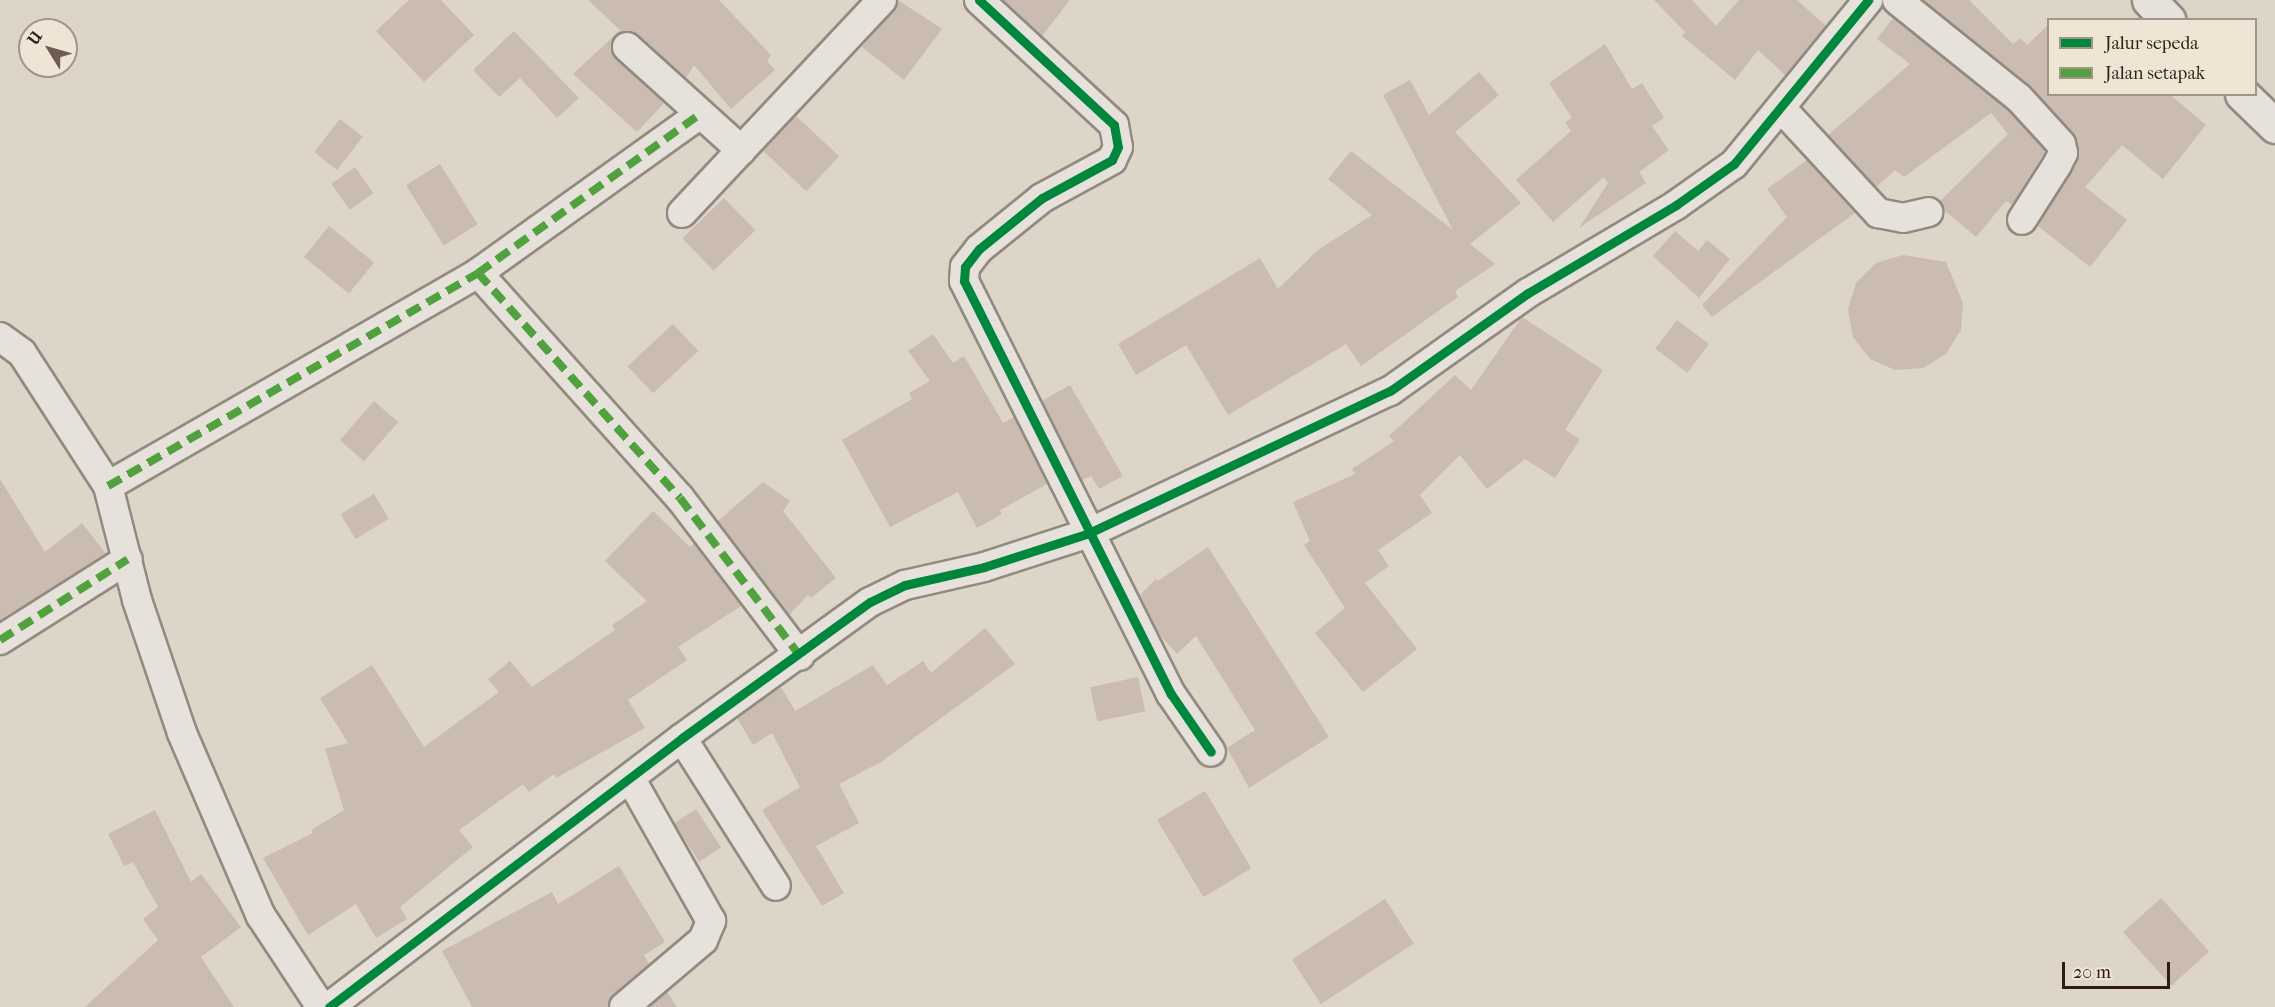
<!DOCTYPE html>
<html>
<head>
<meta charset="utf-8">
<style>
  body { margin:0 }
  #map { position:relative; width:2275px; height:1007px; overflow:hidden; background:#ddd5c7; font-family:"IM FELL French Canon",serif }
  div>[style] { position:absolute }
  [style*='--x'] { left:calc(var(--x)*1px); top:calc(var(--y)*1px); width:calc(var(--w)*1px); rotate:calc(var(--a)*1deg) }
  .building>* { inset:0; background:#cabcb0; transform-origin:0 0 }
  .roads { filter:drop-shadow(2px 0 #928a81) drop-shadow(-2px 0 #928a81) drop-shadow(0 2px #928a81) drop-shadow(0 -2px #928a81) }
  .minor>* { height:28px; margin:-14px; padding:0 14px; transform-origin:14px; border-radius:14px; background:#e6e1da }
  .tertiary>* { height:33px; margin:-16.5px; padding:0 16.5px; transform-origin:16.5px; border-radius:16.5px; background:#e6e1da }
  .quiet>* { height:8px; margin-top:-4px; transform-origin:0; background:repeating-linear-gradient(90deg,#52a13f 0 15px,transparent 0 23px) }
  .cycleway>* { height:9px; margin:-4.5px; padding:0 4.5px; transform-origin:4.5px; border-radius:4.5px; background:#00873e }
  span { translate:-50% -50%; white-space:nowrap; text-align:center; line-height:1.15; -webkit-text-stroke:6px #efe5d5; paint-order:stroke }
  .legend { position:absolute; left:2047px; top:18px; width:210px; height:78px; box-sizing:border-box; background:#efe5d5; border:2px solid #a39487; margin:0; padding:8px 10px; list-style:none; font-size:18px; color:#311b13 }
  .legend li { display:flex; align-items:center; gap:12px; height:30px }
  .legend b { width:30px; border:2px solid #a39487 }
  .north { position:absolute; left:18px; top:18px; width:60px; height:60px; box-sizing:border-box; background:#efe5d5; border:2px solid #a39487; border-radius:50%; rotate:307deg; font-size:16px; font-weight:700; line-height:24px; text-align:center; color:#311b13 }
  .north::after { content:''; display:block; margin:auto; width:21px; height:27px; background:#6d5c52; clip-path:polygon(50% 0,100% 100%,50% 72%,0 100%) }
  .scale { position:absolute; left:2062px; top:962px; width:108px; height:27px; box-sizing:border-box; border:3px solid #311b13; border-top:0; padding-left:8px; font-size:18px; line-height:21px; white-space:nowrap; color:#311b13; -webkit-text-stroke:4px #efe5d5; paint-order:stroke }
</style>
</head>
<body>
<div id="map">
  <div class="building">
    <div style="clip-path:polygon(409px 0,441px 0,474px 35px,424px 82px,376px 31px)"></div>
    <div style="clip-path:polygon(588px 0,719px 0,771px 55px,767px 61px,775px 70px,731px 109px,694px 65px,686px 78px,638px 35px,621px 32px,611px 43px,612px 53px,664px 103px,637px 132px,573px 74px,620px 30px)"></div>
    <div style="clip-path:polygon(898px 0,942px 29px,904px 80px,862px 47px,894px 11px)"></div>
    <div style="clip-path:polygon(1003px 0,1070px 0,1042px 36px)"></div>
    <div style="clip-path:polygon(1654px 0,1692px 0,1716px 26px,1739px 0,1797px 0,1826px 26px,1785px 75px,1758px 50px,1735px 80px,1682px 36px,1685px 32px)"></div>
    <div style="clip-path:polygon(1923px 0,1969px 0,2013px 44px,2021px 38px,2027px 45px,2049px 24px,2049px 94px,2169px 94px,2206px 125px,2163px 179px,2122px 145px,2085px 187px,2127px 220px,2090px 267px,2038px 226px,2078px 160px,2079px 149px,2074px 133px,2029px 85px)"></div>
    <div style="clip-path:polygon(1893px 18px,2008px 110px,2045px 151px,2012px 205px,2006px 201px,1976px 237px,1944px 210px,1940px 201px,2008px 134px,1991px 113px,1904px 177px,1895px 170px,1876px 187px,1828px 135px,1910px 64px,1877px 39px)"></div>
    <div style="clip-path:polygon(514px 31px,579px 98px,557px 118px,520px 78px,499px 97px,473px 70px)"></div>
    <div style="clip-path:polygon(1605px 44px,1632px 89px,1642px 83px,1664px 118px,1652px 126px,1669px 150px,1639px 172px,1646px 183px,1579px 228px,1608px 183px,1604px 177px,1553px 222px,1516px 180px,1571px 131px,1565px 122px,1572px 118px,1549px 83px)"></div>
    <div style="clip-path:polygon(1479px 72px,1499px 95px,1455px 132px,1521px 203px,1470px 244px,1495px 264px,1455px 291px,1458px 297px,1361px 366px,1346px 344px,1228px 415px,1186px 345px,1136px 375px,1118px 344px,1260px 258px,1278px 289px,1318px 250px,1372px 215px,1328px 179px,1351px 151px,1453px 230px,1383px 95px,1410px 80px,1429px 115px)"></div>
    <div style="left:796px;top:116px;width:59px;height:48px;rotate:43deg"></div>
    <div style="left:340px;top:119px;width:29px;height:42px;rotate:38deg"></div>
    <div style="clip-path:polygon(1807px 160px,1855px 213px,1712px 317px,1702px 305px,1787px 217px,1767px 189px)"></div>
    <div style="left:440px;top:164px;width:71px;height:40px;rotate:58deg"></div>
    <div style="left:355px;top:167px;width:32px;height:29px;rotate:55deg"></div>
    <div style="left:724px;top:198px;width:45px;height:58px;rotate:46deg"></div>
    <div style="left:329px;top:226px;width:58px;height:40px;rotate:39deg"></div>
    <div style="clip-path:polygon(1675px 231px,1698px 251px,1707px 240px,1730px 259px,1699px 298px,1653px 256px)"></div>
    <div style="clip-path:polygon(1903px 255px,1946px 262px,1963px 303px,1961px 330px,1946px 354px,1923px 368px,1895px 370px,1870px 359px,1853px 337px,1848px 309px,1856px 283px,1876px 263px)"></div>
    <div style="clip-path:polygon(1522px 317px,1603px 370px,1565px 430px,1580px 439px,1555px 478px,1525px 459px,1487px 489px,1460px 455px,1420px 495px,1432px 513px,1378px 550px,1389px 566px,1365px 583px,1417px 649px,1363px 692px,1315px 633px,1345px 608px,1304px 545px,1310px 541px,1293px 502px,1355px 474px,1352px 469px,1394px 441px,1389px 436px,1455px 375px,1471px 390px)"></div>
    <div style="left:1677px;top:320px;width:40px;height:36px;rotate:37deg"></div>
    <div style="left:673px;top:324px;width:37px;height:62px;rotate:47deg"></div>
    <div style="clip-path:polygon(933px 334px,953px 363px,964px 356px,1003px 423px,1014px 417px,1047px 484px,1000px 510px,1002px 514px,977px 528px,958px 492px,890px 527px,842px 440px,912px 399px,909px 393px,930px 381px,908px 351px)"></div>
    <div style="clip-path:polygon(1070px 385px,1123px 476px,1099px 489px,1091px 476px,1082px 480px,1042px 401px)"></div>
    <div style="left:374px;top:401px;width:32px;height:52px;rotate:41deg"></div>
    <div style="clip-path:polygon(0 479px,45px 552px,82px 523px,106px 554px,0 620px)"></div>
    <div style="clip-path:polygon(763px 482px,790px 501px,783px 511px,836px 578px,811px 598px,808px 595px,789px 615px,718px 521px)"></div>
    <div style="left:374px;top:494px;width:29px;height:39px;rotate:59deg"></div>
    <div style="clip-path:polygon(653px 511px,690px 547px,694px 544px,741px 606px,678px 647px,687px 660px,628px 700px,645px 728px,556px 778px,554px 774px,529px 792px,523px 784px,459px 830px,473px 847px,400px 907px,407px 919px,376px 938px,356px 904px,308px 935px,263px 858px,313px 833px,311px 830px,344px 810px,325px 749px,348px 743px,320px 698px,372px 665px,424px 747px,499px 692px,488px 679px,510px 661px,532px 687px,615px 630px,612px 625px,647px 601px,605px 561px)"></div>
    <div style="clip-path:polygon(1208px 547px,1329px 737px,1249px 788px,1227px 748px,1255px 730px,1196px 636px,1177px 654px,1160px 635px,1140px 595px,1156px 579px,1158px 581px)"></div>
    <div style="clip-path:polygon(985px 628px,1015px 664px,881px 762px,839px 784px,859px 823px,816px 846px,844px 893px,822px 906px,762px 810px,800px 787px,772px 733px,753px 745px,737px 718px,781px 687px,795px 711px,873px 665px,887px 685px,923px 661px,931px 673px)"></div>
    <div style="left:1138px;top:677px;width:35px;height:49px;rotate:78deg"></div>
    <div style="left:1205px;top:791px;width:90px;height:56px;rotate:59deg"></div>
    <div style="left:696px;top:809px;width:46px;height:26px;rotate:57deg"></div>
    <div style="clip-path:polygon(155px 810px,191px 882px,201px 874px,241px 927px,201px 957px,234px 1007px,85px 1007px,158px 940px,143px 919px,158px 907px,133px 862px,124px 866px,108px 834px)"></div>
    <div style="clip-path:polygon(619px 866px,665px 942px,644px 955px,649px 964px,613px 994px,608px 1007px,472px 1007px,442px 951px,552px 892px,558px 904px)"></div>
    <div style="left:2161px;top:898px;width:72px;height:51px;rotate:48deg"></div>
    <div style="left:1385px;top:899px;width:53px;height:111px;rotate:57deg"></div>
    <div style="clip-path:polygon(667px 992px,677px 1007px,650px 1007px)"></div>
  </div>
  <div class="roads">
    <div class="minor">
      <div style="--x:979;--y:0;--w:184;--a:42.8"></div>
      <div style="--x:1114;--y:125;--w:22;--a:80"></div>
      <div style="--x:1118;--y:147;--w:14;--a:115"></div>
      <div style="--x:1112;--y:160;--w:80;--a:151.5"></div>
      <div style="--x:1042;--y:198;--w:81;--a:141"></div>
      <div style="--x:979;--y:249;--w:23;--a:128"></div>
      <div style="--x:965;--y:267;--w:14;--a:94"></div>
      <div style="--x:964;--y:281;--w:462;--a:63.4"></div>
      <div style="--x:1171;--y:694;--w:70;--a:55.4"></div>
      <div style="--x:1897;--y:0;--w:156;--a:38.8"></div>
      <div style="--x:2019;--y:98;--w:62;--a:47.6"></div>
      <div style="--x:2061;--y:144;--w:9;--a:77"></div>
      <div style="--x:2063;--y:153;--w:13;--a:117"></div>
      <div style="--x:2057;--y:165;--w:65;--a:122.5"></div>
      <div style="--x:627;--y:47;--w:154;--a:42.1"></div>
      <div style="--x:1782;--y:109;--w:142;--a:47.3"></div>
      <div style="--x:1878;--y:213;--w:25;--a:11"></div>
      <div style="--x:1903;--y:218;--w:26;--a:-13"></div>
      <div style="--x:682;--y:213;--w:292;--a:-46.8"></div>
      <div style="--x:478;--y:273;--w:272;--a:-35.6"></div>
      <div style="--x:0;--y:337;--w:27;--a:36"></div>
      <div style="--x:22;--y:353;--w:158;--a:57.1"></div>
      <div style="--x:108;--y:486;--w:118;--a:75.7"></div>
      <div style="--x:137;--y:600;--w:140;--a:71.3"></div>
      <div style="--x:182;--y:733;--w:199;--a:66.7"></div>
      <div style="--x:261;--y:916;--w:109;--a:56.6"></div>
      <div style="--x:108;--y:486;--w:427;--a:-29.9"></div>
      <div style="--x:478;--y:273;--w:302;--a:48.1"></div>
      <div style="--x:680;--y:498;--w:198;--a:52.8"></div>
      <div style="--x:0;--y:640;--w:151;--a:-32.3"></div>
      <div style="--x:682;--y:738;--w:175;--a:57.6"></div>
      <div style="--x:329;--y:1007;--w:444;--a:-37.3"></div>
      <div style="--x:682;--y:738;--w:232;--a:-35.9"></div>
      <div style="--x:870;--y:602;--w:39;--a:-26"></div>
      <div style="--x:905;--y:585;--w:81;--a:-12.8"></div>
      <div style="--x:984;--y:567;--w:110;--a:-17.9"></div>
      <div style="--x:1089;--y:533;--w:333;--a:-25.3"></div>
      <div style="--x:1390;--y:391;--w:169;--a:-35.4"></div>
      <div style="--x:1528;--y:293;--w:172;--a:-30.7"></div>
      <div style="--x:1676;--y:205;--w:71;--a:-35.3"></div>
      <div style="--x:1734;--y:164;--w:212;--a:-50.7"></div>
      <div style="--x:624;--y:1007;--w:104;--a:-40.3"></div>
      <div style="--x:703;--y:940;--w:21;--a:-67"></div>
      <div style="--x:711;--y:921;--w:164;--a:-119.5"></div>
    </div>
    <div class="tertiary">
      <div style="--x:2149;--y:0;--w:28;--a:46"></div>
      <div style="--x:2242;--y:94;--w:46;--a:44.1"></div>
    </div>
  </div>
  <div class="quiet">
    <div style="--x:478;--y:273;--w:272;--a:-35.6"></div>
    <div style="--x:108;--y:486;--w:427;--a:-29.9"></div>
    <div style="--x:478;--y:273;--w:302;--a:48.1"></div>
    <div style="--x:680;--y:498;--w:198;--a:52.8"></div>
    <div style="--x:0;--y:640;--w:151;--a:-32.3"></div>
  </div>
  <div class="cycleway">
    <div style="--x:979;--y:0;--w:184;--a:42.8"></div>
    <div style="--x:1114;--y:125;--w:22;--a:80"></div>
    <div style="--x:1118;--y:147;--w:14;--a:115"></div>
    <div style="--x:1112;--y:160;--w:80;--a:151.5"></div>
    <div style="--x:1042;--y:198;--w:81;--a:141"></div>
    <div style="--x:979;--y:249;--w:23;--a:128"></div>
    <div style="--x:965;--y:267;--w:14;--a:94"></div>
    <div style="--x:964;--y:281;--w:462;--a:63.4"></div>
    <div style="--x:1171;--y:694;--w:70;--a:55.4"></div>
    <div style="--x:329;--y:1007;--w:444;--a:-37.3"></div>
    <div style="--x:682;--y:738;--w:232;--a:-35.9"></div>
    <div style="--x:870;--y:602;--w:39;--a:-26"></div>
    <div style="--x:905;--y:585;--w:81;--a:-12.8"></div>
    <div style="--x:984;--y:567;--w:110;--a:-17.9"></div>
    <div style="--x:1089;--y:533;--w:333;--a:-25.3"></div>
    <div style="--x:1390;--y:391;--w:169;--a:-35.4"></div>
    <div style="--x:1528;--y:293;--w:172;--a:-30.7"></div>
    <div style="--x:1676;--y:205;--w:71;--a:-35.3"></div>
    <div style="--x:1734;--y:164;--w:212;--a:-50.7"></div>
  </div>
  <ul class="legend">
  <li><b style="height:8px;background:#00873e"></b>Jalur sepeda</li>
  <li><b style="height:8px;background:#52a13f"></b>Jalan setapak</li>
  </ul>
  <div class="north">U</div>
  <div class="scale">20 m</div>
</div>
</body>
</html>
